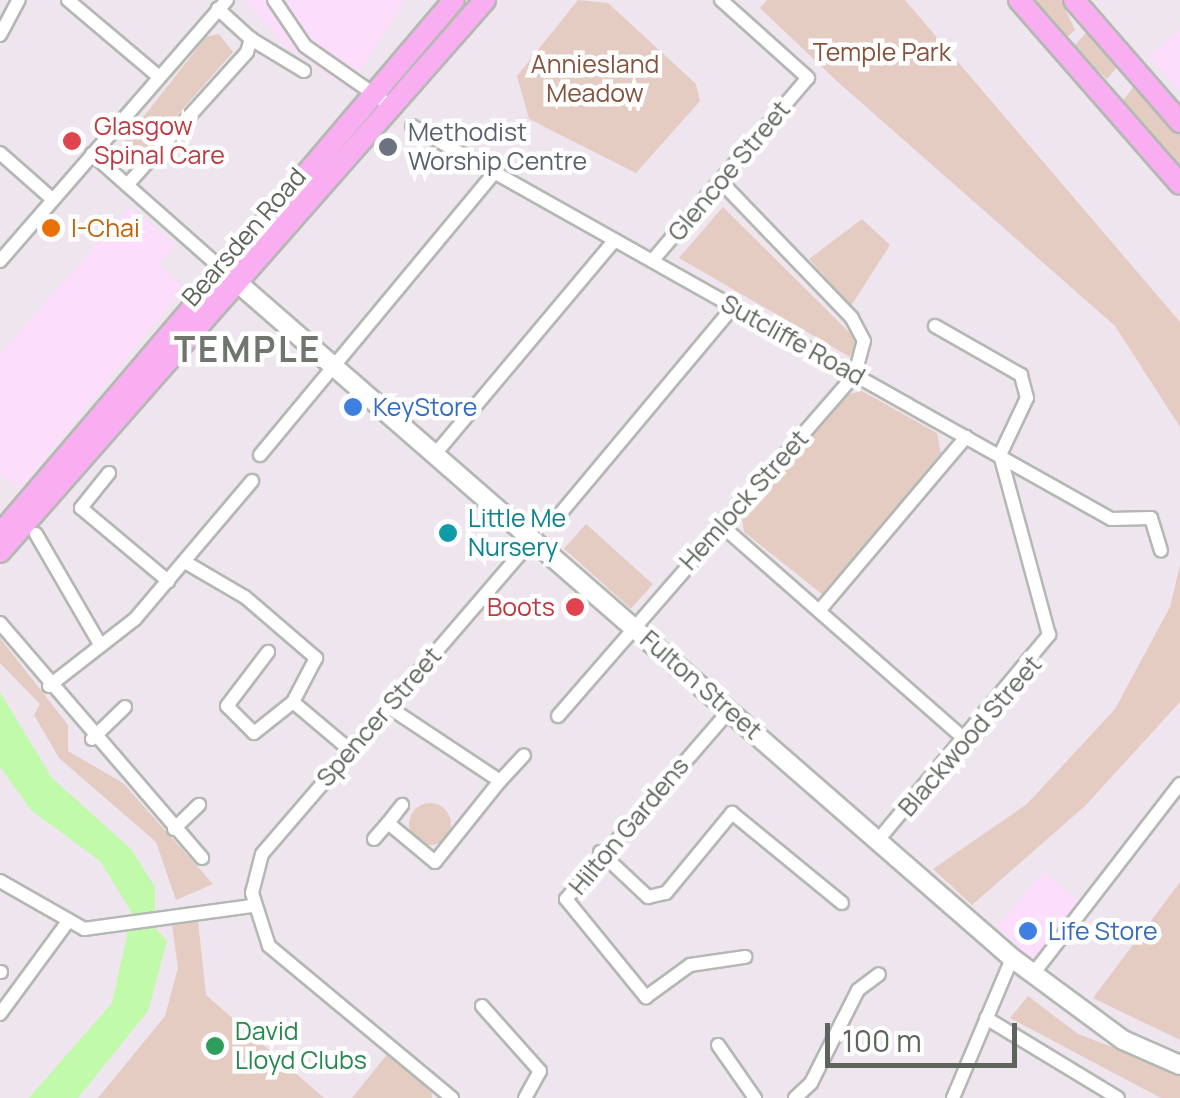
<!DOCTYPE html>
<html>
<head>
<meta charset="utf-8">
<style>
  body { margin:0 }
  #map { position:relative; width:1180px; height:1098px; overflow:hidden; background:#eee5ee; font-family:Manrope,sans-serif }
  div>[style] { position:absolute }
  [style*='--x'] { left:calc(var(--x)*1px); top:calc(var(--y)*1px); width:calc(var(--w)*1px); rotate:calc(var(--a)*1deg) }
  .commercial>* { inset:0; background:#fcddfb; transform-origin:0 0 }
  .green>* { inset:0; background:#e4ccc3; transform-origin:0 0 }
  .round { border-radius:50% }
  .water>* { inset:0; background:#c1faaa }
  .roads { filter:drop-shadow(2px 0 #b3b9b2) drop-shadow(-2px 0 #b3b9b2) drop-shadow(0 2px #b3b9b2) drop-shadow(0 -2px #b3b9b2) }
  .street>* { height:12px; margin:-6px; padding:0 6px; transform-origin:6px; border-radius:6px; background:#fff }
  .secondary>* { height:18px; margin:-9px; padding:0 9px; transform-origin:9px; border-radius:9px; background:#fff }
  .primary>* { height:20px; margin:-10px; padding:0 10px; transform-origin:10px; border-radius:10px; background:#faaef2 }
  .dots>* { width:28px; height:28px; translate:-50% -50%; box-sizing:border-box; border:5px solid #fff; border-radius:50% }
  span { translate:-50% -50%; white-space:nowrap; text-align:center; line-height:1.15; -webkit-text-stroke:9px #fff; paint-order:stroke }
  .park-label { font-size:25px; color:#85533b }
  .health-label { font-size:25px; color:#be3a42 }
  .left { translate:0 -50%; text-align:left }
  .right { translate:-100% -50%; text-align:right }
  .worship-label { font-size:25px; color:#5b616d }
  .street-label { font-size:25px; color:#5e645d }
  .food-label { font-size:25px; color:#c56008 }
  .shop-label { font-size:25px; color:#366cbe }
  .culture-label { font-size:25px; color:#0d838f }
  .leisure-label { font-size:25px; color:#27864d }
  .district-label { font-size:35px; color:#70766e; font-weight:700; letter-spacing:2.5px }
  .scale { position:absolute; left:825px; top:1023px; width:192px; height:45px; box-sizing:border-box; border:5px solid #5e645d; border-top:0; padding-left:12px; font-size:30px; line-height:35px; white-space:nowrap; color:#5e645d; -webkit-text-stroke:8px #fff; paint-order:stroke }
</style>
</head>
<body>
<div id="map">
  <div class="commercial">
    <div style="clip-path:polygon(245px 0,405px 0,348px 89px,285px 45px)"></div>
    <div style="clip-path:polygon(1180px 29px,1180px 92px,1150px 56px)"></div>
    <div style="clip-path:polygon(130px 207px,176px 245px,158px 265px,184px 287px,20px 489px,0 474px,0 354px)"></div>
    <div style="left:1044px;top:872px;width:49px;height:73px;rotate:41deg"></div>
  </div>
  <div class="green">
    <div style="clip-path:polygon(578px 0,608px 3px,696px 84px,700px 101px,636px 173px,529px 119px,517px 76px)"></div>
    <div style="clip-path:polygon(767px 0,905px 0,1180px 322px,1180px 427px,1115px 326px,839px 83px,760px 8px)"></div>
    <div style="clip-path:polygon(1033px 0,1061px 0,1075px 30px,1066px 38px)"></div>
    <div style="clip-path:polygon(1075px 16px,1118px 66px,1107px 79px,1073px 47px,1087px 32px)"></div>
    <div style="clip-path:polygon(219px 34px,233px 52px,138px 160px,115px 153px,206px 37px)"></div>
    <div style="clip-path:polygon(1135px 85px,1180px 135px,1180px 169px,1121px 103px)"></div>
    <div style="clip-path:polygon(723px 207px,859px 342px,850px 357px,679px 258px)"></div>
    <div style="clip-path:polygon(862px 219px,890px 245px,851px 306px,809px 259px)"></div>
    <div style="clip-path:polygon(862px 391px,937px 433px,941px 453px,823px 595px,744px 532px,741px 512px,841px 396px)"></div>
    <div style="left:586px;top:524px;width:90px;height:33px;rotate:42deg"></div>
    <div style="clip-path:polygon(1180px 565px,1180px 702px,1086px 805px,972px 905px,933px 869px,1027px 804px,1115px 709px,1170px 607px)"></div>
    <div style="clip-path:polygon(0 638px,68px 725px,68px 751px,123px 783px,213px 884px,176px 900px,156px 842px,59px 758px,34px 715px,40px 704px,0 663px)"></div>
    <div class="round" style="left:409px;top:803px;width:42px;height:42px"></div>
    <div style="clip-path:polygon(1180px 882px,1180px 1040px,1093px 998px)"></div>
    <div style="clip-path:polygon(198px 921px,206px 995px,324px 1098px,98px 1098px,165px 1016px,178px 968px,172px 925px)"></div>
    <div style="clip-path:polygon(1028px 996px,1078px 1034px,1180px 1073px,1180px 1098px,1161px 1098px,1010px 1018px)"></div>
    <div style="clip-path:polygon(390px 1051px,432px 1093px,432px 1098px,352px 1098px)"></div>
  </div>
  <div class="water">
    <div style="clip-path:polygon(0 692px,52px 778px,131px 849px,155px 887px,155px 928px,167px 941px,148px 1011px,78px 1098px,29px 1098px,112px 1003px,132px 913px,100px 861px,31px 810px,0 767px)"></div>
  </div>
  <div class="roads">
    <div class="street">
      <div style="--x:68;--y:0;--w:118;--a:40.2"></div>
      <div style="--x:274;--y:0;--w:55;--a:56"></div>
      <div style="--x:305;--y:46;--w:105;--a:34.9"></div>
      <div style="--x:0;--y:35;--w:40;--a:-62"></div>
      <div style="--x:251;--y:39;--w:62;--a:31.1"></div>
      <div style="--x:412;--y:126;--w:802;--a:29.35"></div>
      <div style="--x:1111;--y:519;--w:40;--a:-1.4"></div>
      <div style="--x:1151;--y:518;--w:34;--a:73"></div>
      <div style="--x:0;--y:153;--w:68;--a:41.4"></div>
      <div style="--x:92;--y:154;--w:172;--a:41.5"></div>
      <div style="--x:127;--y:185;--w:179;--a:-47.9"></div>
      <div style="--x:247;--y:52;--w:14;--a:-73"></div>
      <div style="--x:251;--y:39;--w:45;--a:-137.7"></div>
      <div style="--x:0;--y:261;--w:346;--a:-49"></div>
      <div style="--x:652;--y:261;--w:240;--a:-49.6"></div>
      <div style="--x:808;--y:78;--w:117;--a:-138.1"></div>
      <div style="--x:436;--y:453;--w:278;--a:-50"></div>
      <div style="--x:260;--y:455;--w:368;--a:-50.3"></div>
      <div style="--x:109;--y:473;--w:45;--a:128.7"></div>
      <div style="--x:81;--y:508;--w:114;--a:40"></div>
      <div style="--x:555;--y:520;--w:278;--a:-50.1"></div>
      <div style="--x:721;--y:525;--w:326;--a:41.3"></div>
      <div style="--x:36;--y:534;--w:129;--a:59.9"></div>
      <div style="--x:185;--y:562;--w:69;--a:30.3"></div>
      <div style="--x:245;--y:597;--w:94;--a:40.7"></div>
      <div style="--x:316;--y:658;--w:50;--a:117.6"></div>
      <div style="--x:293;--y:702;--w:50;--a:141.5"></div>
      <div style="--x:254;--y:733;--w:38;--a:-135"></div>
      <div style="--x:227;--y:706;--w:68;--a:-52.8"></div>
      <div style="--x:819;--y:611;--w:228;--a:-49.8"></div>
      <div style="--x:0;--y:623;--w:310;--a:49.3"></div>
      <div style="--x:49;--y:686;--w:109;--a:-37.9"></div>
      <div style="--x:135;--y:619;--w:181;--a:-49.7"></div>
      <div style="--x:293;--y:702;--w:75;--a:40.1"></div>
      <div style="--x:729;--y:711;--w:249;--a:130.9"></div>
      <div style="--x:566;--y:899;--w:127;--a:50.8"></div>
      <div style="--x:646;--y:997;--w:54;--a:-36"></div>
      <div style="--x:690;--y:965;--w:56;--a:-8.3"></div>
      <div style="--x:558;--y:716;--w:453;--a:-49"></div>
      <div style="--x:855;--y:374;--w:34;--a:-75"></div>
      <div style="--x:864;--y:341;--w:26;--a:-118"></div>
      <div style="--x:852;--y:318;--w:187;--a:-133.9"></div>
      <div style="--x:92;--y:739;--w:46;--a:-44.1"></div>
      <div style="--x:500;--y:781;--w:35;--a:-47"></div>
      <div style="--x:388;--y:823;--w:23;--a:-52"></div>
      <div style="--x:174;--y:829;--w:35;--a:-44"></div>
      <div style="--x:374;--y:839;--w:21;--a:-49"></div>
      <div style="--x:388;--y:823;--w:61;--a:39.7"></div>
      <div style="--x:435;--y:862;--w:104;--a:-51.3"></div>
      <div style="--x:500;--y:781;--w:136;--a:-146.4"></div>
      <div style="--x:879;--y:839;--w:266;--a:-50.2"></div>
      <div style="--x:1049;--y:635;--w:187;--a:-105.2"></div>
      <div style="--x:1000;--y:455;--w:63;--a:-64.7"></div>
      <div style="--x:1027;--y:398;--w:24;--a:-105"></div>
      <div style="--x:1021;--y:375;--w:99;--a:-150.3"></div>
      <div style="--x:600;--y:852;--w:66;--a:43.2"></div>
      <div style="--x:648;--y:897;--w:18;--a:-13"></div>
      <div style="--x:666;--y:893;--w:104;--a:-50.5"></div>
      <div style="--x:732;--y:813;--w:142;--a:39.3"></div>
      <div style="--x:0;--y:881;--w:97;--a:29.7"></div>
      <div style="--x:84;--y:929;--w:171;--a:-7.8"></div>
      <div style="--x:0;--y:972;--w:1;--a:0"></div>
      <div style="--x:1033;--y:974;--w:240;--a:-52.3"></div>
      <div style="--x:482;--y:1006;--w:87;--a:48.3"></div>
      <div style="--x:540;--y:1071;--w:31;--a:119"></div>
      <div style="--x:0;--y:1014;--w:112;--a:-53.7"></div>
      <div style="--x:986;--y:1018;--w:154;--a:31.2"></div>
      <div style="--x:718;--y:1045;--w:65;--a:55.1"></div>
      <div style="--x:452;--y:1098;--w:238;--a:-140.3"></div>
      <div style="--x:269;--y:946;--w:56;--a:-107.8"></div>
      <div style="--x:252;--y:893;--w:40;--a:-75.6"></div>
      <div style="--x:262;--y:854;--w:416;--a:-49.3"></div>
      <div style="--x:795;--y:1098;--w:22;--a:-43"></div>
      <div style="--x:811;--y:1083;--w:104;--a:-63.2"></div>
      <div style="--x:858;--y:990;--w:26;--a:-37"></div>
      <div style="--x:953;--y:1098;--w:152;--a:-67.1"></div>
    </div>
    <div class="secondary">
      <div style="--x:238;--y:283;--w:1027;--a:41.09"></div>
      <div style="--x:1012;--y:958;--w:138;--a:36.5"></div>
      <div style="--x:1123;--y:1040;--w:62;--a:23.7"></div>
    </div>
    <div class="primary">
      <div style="--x:1019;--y:0;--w:244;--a:48.8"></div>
      <div style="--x:1074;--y:0;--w:162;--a:49"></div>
      <div style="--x:1;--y:533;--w:699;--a:-49.64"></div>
      <div style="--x:0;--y:552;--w:735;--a:-48.7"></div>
    </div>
  </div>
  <div class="dots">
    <div style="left:72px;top:141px;background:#e0444e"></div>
    <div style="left:388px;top:147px;background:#6b7280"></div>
    <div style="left:51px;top:228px;background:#e8710a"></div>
    <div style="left:353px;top:407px;background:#3f7fe0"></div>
    <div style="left:448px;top:533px;background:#0f9aa8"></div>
    <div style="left:575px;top:607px;background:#e0444e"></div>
    <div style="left:1028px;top:931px;background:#3f7fe0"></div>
    <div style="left:215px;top:1046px;background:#2e9e5b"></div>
  </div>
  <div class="park-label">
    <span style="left:882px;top:52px">Temple Park</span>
    <span style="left:595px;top:79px">Anniesland<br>Meadow</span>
  </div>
  <div class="health-label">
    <span class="left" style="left:94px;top:141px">Glasgow<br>Spinal Care</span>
    <span class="right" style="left:555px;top:607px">Boots</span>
  </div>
  <div class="worship-label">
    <span class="left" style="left:408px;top:147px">Methodist<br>Worship Centre</span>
  </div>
  <div class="street-label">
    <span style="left:729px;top:171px;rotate:-50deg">Glencoe Street</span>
    <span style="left:244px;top:237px;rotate:-49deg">Bearsden Road</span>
    <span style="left:793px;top:340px;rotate:29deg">Sutcliffe Road</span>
    <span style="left:744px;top:500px;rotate:-48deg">Hemlock Street</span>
    <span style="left:701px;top:685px;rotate:41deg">Fulton Street</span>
    <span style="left:379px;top:717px;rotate:-49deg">Spencer Street</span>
    <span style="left:970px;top:736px;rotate:-49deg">Blackwood Street</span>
    <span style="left:629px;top:826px;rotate:-50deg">Hilton Gardens</span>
  </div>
  <div class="food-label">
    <span class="left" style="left:71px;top:228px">I-Chai</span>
  </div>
  <div class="shop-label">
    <span class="left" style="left:373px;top:407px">KeyStore</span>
    <span class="left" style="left:1048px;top:931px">Life Store</span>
  </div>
  <div class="culture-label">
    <span class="left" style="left:468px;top:533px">Little Me<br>Nursery</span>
  </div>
  <div class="leisure-label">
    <span class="left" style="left:235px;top:1046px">David<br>Lloyd Clubs</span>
  </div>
  <div class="district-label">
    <span style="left:248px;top:349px">TEMPLE</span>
  </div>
  <div class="scale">100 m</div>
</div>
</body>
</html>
